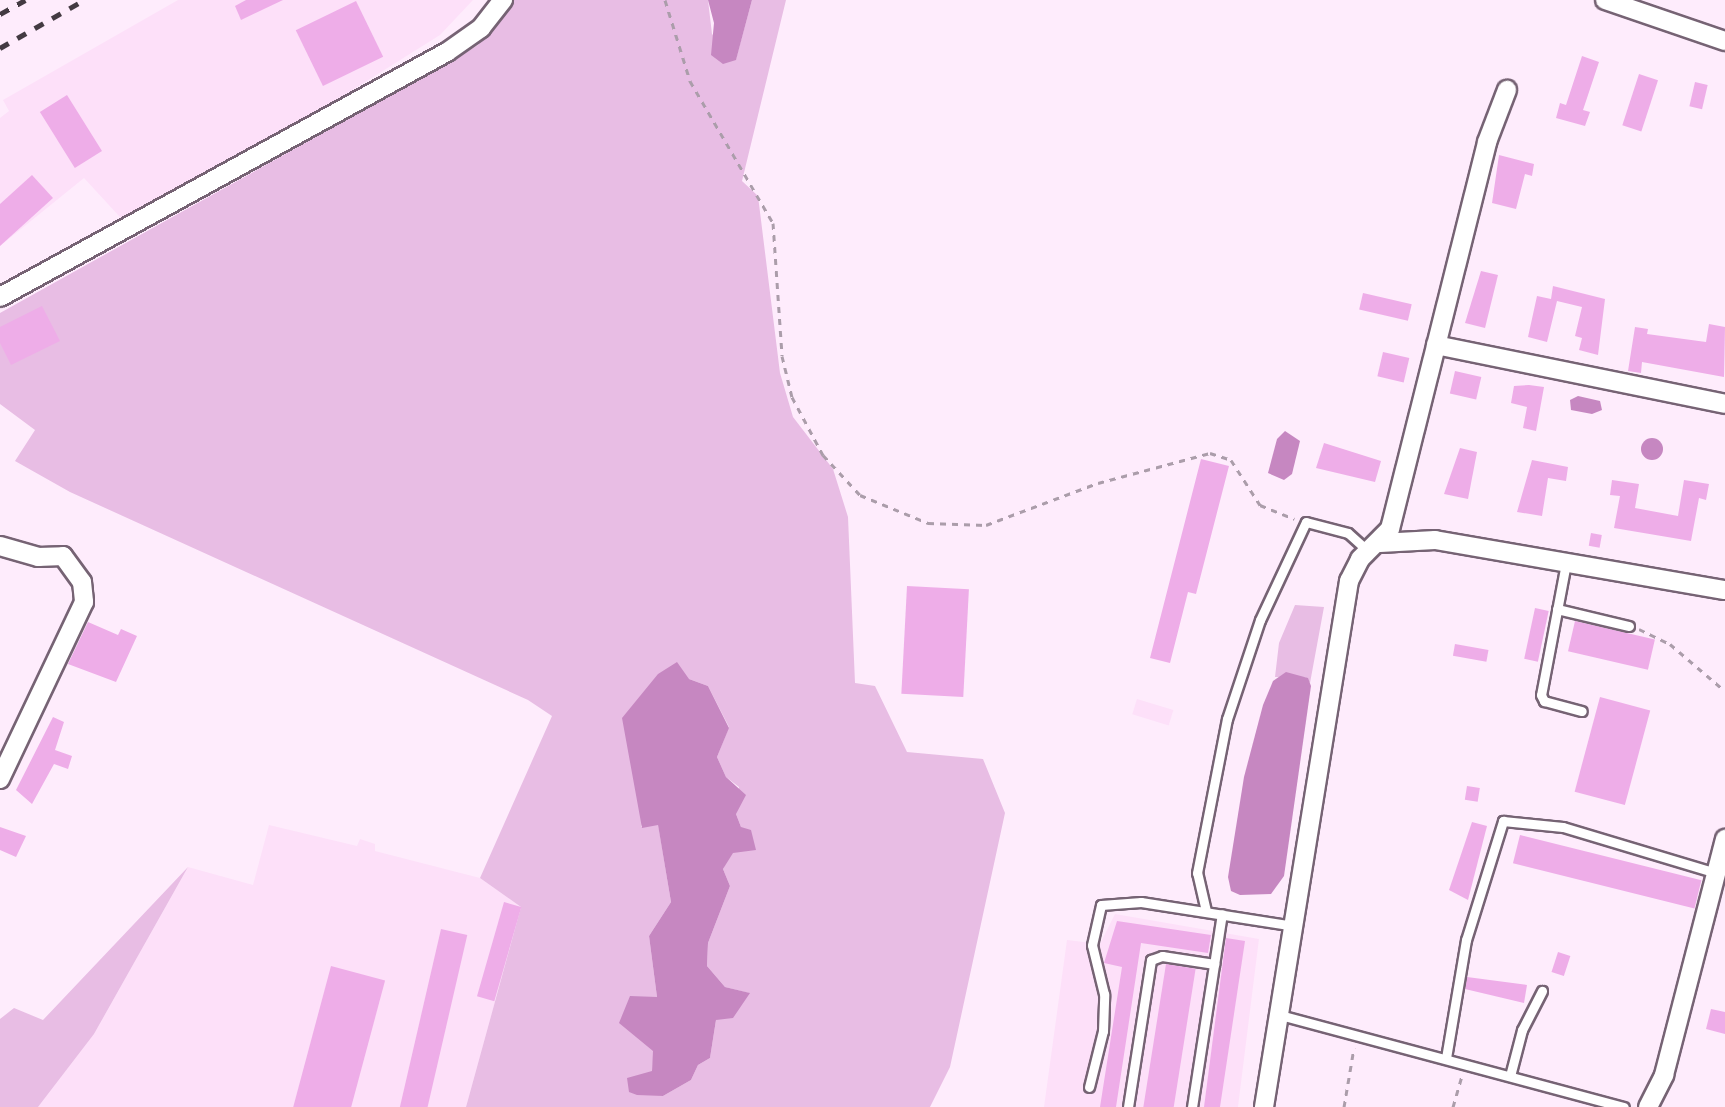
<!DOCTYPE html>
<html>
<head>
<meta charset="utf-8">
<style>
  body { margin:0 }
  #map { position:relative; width:1725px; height:1107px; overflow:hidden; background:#feecfc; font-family:Helvetica,sans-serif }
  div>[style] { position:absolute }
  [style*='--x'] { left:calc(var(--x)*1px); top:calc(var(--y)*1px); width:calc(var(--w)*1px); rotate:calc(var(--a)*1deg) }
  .built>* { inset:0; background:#fde0f9; transform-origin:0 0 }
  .green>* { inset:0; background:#e8bde4 }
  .water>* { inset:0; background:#c687c1 }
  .round { border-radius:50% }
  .building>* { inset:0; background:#eeade8; transform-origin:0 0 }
  .path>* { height:3px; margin-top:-1.5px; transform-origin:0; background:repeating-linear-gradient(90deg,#ab9daa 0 6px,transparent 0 12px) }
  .roads { filter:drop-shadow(2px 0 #766374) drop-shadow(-2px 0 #766374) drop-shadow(0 2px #766374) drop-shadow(0 -2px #766374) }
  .service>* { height:9px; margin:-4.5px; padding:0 4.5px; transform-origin:4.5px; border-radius:4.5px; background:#fff }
  .minor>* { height:18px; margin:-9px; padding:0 9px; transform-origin:9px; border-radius:9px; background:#fff }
  .rail>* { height:5px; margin-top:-2.5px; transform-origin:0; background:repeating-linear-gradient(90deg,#433a42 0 10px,transparent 0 20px) }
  span { translate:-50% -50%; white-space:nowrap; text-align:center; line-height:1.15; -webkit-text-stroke:6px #fff; paint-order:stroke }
</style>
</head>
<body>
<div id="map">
  <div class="built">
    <div style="clip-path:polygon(178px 0,473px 0,440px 35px,131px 229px,84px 178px,0 246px,0 118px,9px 111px,3px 100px)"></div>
    <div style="left:1137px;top:699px;width:38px;height:16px;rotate:17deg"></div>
    <div style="clip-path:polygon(269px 825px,357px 846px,360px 839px,375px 844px,375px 851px,480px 878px,521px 907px,466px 1107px,38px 1107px,94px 1034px,188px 867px,253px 885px)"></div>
    <div style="clip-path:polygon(1115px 914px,1259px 939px,1238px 1107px,1044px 1107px,1067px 940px,1100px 944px)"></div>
  </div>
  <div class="green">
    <div style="clip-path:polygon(evenodd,510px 0,708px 0,712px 34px,736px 59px,752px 0,786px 0,742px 181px,758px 196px,780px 373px,793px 417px,833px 469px,848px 517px,855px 683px,875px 686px,907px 752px,983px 759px,1005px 813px,950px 1067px,930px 1107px,466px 1107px,521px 907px,480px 878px,552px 716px,528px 700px,70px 492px,15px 461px,35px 430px,0 404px,0 313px,447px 64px,478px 45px,510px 0,689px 679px,708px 686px,729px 727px,717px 757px,726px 777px,739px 787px,736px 814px,741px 827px,723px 869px,730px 886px,708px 943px,707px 966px,725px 987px,749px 993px,716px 1020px,710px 1058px,698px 1065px,691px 1080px,663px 1096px,651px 1093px,657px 997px,649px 936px,671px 902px,658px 824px,641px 827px,689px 679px)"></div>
    <div style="clip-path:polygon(1295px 605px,1324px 607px,1310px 683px,1305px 677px,1275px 677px,1279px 643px)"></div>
    <div style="clip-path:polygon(188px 867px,94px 1034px,38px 1107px,0 1107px,0 1019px,14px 1008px,43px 1020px)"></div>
  </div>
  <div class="water">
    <div style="clip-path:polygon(708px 0,752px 0,736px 60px,723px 64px,711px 55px,714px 23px)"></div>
    <div style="clip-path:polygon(1578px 396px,1600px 401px,1602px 410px,1592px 414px,1571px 410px,1570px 400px)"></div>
    <div style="clip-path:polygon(1285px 431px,1300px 441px,1292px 474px,1284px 480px,1268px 473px,1277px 439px)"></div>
    <div class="round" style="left:1641px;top:438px;width:22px;height:22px"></div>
    <div style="clip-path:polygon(677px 662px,689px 679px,708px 686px,729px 728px,717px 757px,726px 777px,746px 795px,736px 814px,741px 827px,751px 830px,756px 850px,733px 853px,723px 869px,730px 886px,708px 943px,707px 966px,725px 987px,750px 993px,733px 1018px,716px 1020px,710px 1058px,698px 1065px,691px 1080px,663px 1096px,637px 1095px,629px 1092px,627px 1078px,652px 1071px,653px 1051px,619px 1023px,630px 996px,657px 997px,649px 936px,671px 902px,658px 825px,642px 828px,622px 718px,658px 674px)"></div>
    <div style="clip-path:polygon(1286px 672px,1308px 678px,1311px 686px,1284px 876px,1271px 894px,1240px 895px,1231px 891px,1228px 877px,1244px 777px,1263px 705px,1273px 681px)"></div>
  </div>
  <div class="building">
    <div style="clip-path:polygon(246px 0,283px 0,241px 20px,235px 6px)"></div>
    <div style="left:356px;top:1px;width:62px;height:67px;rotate:64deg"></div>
    <div style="clip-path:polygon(1582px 56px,1599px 62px,1583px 110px,1590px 112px,1585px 126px,1556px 118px,1560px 103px,1566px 105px)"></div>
    <div style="left:1639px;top:74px;width:20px;height:54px;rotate:18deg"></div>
    <div style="left:1695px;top:82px;width:13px;height:25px;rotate:13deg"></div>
    <div style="left:67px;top:95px;width:66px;height:32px;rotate:58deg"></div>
    <div style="clip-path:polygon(1499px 155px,1534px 164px,1532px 176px,1525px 174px,1516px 209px,1492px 203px)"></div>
    <div style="clip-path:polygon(32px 175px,53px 198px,0 246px,0 204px)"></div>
    <div style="clip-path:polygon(1481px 271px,1498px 275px,1485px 328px,1465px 323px)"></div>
    <div style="clip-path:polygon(1553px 286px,1605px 299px,1598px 355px,1579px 350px,1582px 338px,1575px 336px,1582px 307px,1557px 301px,1547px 342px,1528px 337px,1537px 296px,1551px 299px)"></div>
    <div style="left:1363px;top:293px;width:50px;height:17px;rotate:13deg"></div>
    <div style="clip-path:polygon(42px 306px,60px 341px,11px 365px,0 343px,0 327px)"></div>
    <div style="clip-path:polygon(1709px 324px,1725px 327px,1724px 377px,1642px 362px,1641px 373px,1628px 371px,1635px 327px,1648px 329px,1647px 334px,1706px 342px)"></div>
    <div style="left:1383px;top:352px;width:27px;height:25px;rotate:13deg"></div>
    <div style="left:1455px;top:371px;width:27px;height:23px;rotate:13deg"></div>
    <div style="clip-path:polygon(1529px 385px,1544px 387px,1536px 431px,1523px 428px,1527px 407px,1511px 403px,1514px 386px)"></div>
    <div style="clip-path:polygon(1324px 443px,1381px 461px,1375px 482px,1316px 468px)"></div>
    <div style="clip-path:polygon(1460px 448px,1477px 452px,1468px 499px,1444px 494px)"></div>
    <div style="clip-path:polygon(1201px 459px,1229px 466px,1196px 594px,1188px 592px,1170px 663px,1150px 658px)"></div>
    <div style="clip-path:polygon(1532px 460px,1568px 467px,1566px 481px,1548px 478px,1542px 516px,1517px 512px)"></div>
    <div style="clip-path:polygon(1612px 480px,1639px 484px,1635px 508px,1678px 516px,1684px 480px,1709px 484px,1706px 500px,1699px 498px,1691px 541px,1614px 528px,1620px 496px,1610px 495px)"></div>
    <div style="left:1591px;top:533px;width:11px;height:13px;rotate:10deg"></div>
    <div style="left:907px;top:586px;width:62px;height:108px;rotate:3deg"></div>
    <div style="left:1535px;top:608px;width:14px;height:52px;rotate:12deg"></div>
    <div style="left:1575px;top:621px;width:82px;height:31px;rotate:13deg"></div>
    <div style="clip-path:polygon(88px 622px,118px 635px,121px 629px,137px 636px,116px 682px,68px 664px)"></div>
    <div style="left:1455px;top:644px;width:34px;height:12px;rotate:10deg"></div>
    <div style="left:1600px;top:697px;width:52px;height:98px;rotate:15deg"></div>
    <div style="clip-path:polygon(53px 717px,64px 722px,55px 750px,72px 756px,68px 769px,54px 764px,32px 804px,16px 790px)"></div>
    <div style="left:1467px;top:786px;width:13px;height:14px;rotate:9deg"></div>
    <div style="clip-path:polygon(1472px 822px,1487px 826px,1468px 900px,1449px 890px)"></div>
    <div style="clip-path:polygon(0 827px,26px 836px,16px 857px,0 850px)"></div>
    <div style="left:1520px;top:835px;width:187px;height:29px;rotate:14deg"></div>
    <div style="left:504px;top:902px;width:18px;height:98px;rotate:16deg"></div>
    <div style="clip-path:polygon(1117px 921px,1211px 935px,1208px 953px,1141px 943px,1116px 1107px,1100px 1107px,1122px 967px,1104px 963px)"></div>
    <div style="left:441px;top:929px;width:27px;height:183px;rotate:13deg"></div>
    <div style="clip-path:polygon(1226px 938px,1245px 941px,1220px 1107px,1204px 1107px)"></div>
    <div style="left:1558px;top:952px;width:13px;height:21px;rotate:18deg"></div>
    <div style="left:1166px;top:964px;width:30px;height:145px;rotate:9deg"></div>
    <div style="left:331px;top:966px;width:56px;height:146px;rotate:15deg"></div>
    <div style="clip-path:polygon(1467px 977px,1527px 985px,1524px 1003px,1465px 989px)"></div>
    <div style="clip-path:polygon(1711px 1009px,1725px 1012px,1725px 1034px,1706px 1029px)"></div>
  </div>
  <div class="path">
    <div style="--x:665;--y:0;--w:85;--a:72.8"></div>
    <div style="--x:690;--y:81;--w:164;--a:59.7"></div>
    <div style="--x:773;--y:223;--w:133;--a:86.1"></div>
    <div style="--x:782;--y:356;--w:42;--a:76.3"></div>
    <div style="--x:792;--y:397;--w:66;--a:61.9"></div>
    <div style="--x:823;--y:455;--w:54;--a:47.2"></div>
    <div style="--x:860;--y:495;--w:74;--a:22.4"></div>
    <div style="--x:928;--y:523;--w:58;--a:2"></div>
    <div style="--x:986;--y:525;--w:120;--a:-20.6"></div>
    <div style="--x:1098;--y:483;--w:116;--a:-15"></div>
    <div style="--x:1210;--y:453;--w:22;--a:18"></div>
    <div style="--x:1231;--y:460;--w:54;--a:57.2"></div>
    <div style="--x:1260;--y:505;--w:37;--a:22"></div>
    <div style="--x:1639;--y:629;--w:34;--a:26"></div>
    <div style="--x:1670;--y:644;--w:72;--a:40.5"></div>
    <div style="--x:1344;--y:1107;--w:60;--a:-80.4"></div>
    <div style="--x:1453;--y:1107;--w:33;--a:-74"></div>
  </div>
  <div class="roads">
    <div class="service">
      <div style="--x:1566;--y:563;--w:134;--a:100.7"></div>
      <div style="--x:1541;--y:695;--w:7;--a:63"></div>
      <div style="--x:1544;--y:701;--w:39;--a:15"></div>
      <div style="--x:1557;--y:609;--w:74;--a:13.3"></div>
      <div style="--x:1206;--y:911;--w:39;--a:-103"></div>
      <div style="--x:1197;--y:873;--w:157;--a:-79"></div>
      <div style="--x:1227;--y:719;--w:104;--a:-71.6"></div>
      <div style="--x:1260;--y:620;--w:108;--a:-64.9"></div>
      <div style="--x:1306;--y:522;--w:43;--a:14.7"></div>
      <div style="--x:1348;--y:533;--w:25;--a:42"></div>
      <div style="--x:1280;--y:1015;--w:356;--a:15"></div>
      <div style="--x:1446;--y:1058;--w:120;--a:-80.4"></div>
      <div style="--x:1466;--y:940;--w:125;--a:-72.7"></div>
      <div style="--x:1503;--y:821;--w:60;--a:5.7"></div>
      <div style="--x:1563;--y:827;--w:160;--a:16.7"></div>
      <div style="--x:1510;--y:1076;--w:48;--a:-75.4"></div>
      <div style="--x:1522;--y:1030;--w:44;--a:-62.9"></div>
      <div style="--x:1089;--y:1087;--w:58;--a:-76"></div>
      <div style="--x:1103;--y:1031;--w:37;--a:-88"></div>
      <div style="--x:1104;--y:994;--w:50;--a:-103.8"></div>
      <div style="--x:1092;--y:945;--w:41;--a:-77.3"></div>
      <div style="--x:1101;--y:905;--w:40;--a:-4.3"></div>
      <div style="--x:1141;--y:902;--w:156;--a:8.9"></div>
      <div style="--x:1128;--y:1107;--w:149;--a:-81.1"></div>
      <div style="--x:1151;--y:960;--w:12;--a:-20"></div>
      <div style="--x:1162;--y:956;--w:53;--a:8.7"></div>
      <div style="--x:1192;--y:1107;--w:195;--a:-81.2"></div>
    </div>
    <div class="minor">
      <div style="--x:1605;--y:0;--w:127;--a:18.9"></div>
      <div style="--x:0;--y:297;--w:510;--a:-28.73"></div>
      <div style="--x:447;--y:52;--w:42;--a:-35.2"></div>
      <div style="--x:481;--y:28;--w:36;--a:-52"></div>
      <div style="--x:1436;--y:345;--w:295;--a:11.5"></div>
      <div style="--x:1380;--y:543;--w:55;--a:-3.1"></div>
      <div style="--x:1435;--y:540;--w:294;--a:9.8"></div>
      <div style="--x:0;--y:546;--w:40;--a:16"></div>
      <div style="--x:38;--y:557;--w:25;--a:-2"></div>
      <div style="--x:63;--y:556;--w:32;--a:54"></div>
      <div style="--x:82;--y:582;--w:20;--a:84"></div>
      <div style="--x:84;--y:602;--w:196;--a:115.4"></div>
      <div style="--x:1264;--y:1107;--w:533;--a:-80.82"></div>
      <div style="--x:1349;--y:581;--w:25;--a:-63"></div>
      <div style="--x:1360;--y:559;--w:42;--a:-45"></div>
      <div style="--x:1390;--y:529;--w:399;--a:-75.9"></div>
      <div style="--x:1487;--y:142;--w:56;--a:-69"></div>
      <div style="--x:1648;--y:1107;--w:36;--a:-63"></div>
      <div style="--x:1664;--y:1075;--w:244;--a:-75.5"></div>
    </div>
  </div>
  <div class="rail">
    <div style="--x:0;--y:14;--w:29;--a:-29"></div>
    <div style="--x:0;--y:48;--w:97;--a:-29.7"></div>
  </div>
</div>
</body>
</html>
